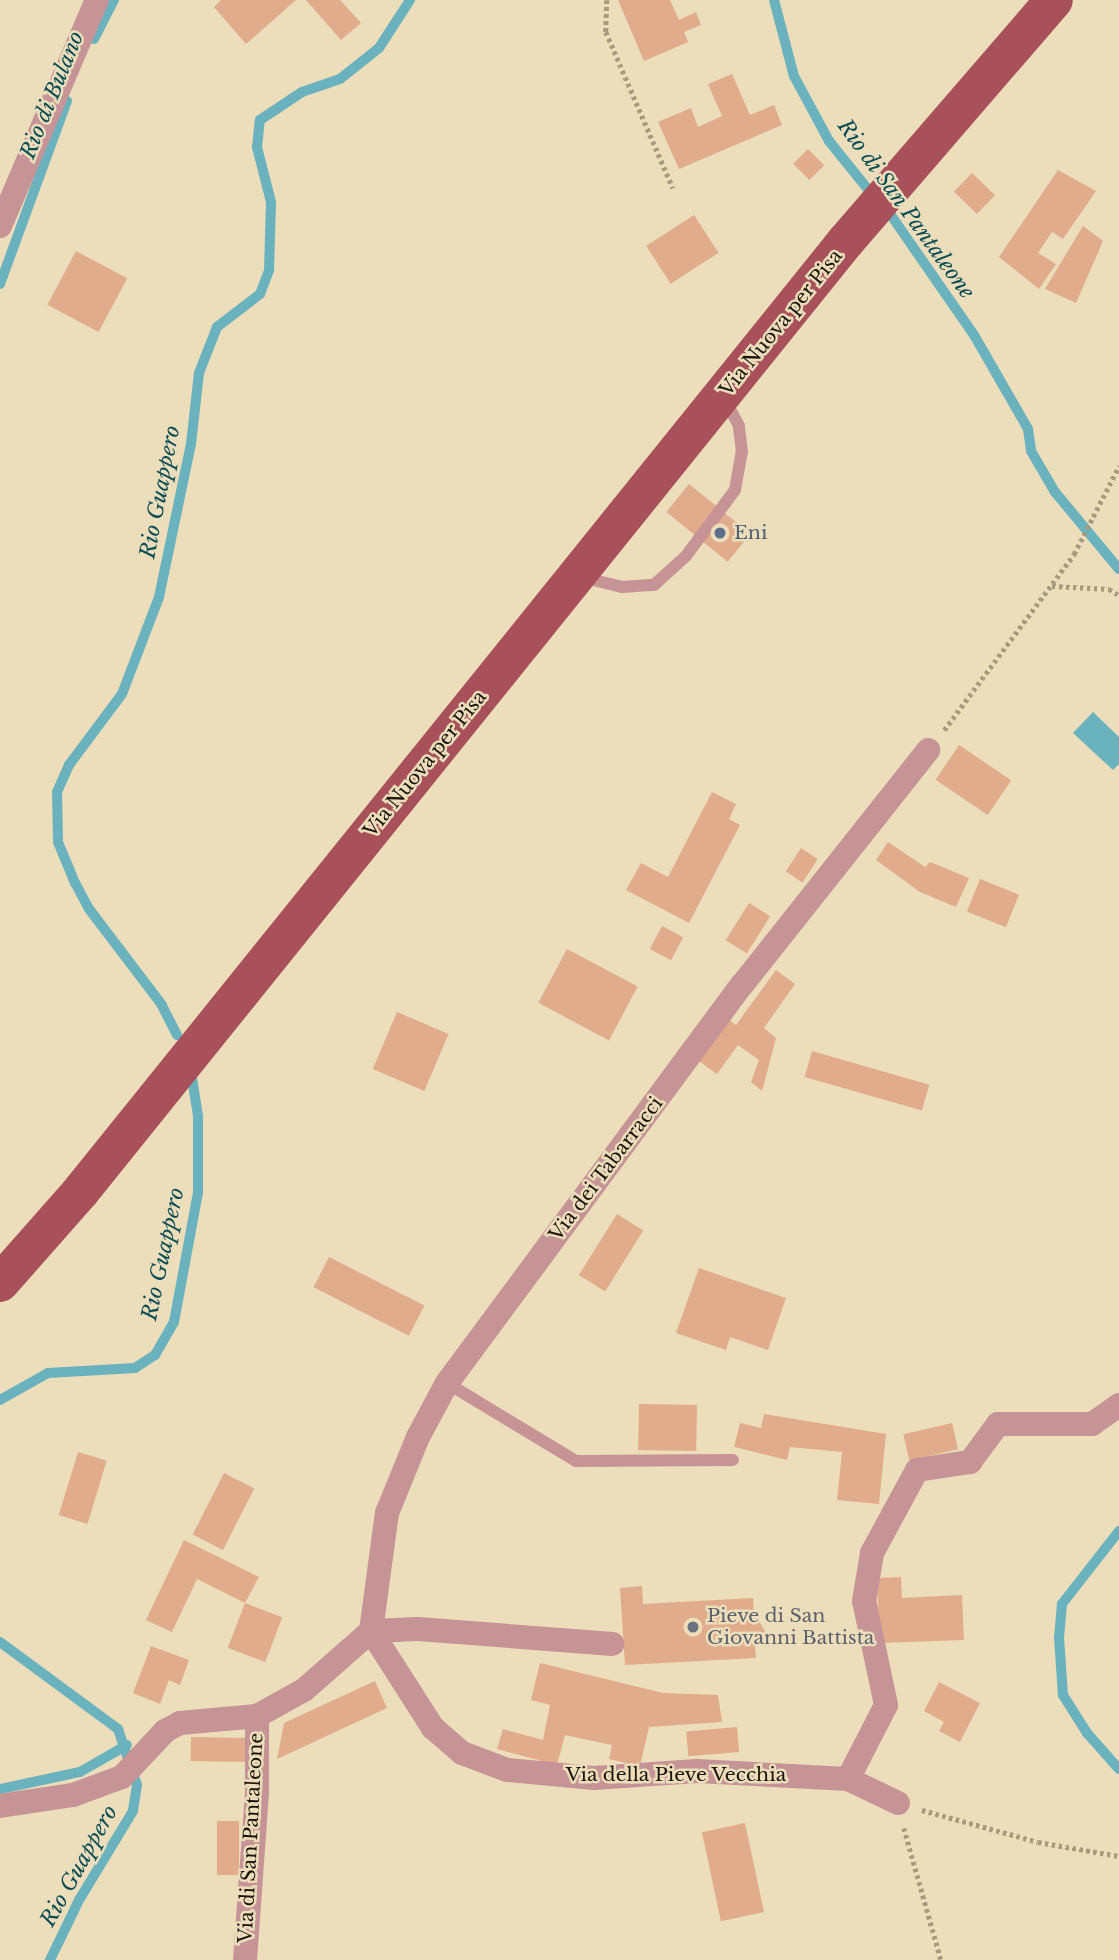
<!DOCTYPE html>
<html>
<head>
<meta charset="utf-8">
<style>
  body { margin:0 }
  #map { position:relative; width:1119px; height:1960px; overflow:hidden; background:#ecddbb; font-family:"Libre Baskerville",serif }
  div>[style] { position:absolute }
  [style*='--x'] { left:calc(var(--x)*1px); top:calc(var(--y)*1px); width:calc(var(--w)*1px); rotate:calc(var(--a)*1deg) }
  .water>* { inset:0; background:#69b2be }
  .stream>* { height:10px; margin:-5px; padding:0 5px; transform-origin:5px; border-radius:5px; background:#69b2be }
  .building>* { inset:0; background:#e0ac8c; transform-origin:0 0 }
  .path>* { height:4.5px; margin-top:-2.25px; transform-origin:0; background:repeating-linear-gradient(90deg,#a69a7f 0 3.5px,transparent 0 7px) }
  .lane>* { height:12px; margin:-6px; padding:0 6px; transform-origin:6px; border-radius:6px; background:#c69396 }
  .street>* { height:24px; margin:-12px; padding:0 12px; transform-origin:12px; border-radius:12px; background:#c69396 }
  .primary>* { height:38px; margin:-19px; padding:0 19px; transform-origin:19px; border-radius:19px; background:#a9515a }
  .dots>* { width:19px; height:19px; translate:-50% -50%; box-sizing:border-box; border:4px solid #ecddbb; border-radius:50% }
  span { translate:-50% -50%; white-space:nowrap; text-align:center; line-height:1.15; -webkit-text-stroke:5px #ecddbb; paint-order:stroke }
  .street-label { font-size:19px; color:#1c160a }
  .service-label { font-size:19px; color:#4e5e75 }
  .left { translate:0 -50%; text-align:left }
  .worship-label { font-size:19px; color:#5b616d }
  .water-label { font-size:21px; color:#0a4d56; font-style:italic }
</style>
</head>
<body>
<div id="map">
  <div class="water">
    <div style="clip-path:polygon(1093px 712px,1119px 737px,1119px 764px,1113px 770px,1073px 733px)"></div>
  </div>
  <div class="stream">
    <div style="--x:774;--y:0;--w:79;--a:75.3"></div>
    <div style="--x:794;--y:76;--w:74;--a:61.7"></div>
    <div style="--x:829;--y:141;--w:73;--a:51.1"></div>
    <div style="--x:94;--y:39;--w:44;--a:-62.9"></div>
    <div style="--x:886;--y:208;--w:155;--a:55.3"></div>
    <div style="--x:974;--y:335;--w:108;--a:60.1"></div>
    <div style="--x:1028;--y:429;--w:22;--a:82"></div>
    <div style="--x:1031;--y:451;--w:48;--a:59.7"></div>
    <div style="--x:1055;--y:492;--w:100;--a:50.3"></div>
    <div style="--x:0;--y:284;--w:195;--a:-69.9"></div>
    <div style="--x:177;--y:1035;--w:34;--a:-117"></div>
    <div style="--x:162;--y:1005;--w:121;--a:-127.2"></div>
    <div style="--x:89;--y:909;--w:30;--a:-118"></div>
    <div style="--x:75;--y:883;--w:44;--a:-112.5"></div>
    <div style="--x:58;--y:842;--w:50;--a:-91.1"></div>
    <div style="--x:57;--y:792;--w:30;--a:-66"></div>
    <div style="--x:69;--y:765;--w:89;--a:-53.3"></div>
    <div style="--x:122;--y:694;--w:104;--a:-69.1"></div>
    <div style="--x:159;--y:597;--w:156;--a:-78.2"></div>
    <div style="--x:191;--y:444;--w:71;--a:-83.6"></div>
    <div style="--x:199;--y:373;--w:49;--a:-68.6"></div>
    <div style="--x:217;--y:327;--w:54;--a:-37.5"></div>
    <div style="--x:260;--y:294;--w:26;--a:-69"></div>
    <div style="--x:269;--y:270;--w:68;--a:-88.3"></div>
    <div style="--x:271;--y:202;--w:57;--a:-104.3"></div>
    <div style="--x:257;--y:147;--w:27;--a:-84"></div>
    <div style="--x:260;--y:120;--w:50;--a:-33.7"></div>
    <div style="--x:302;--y:92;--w:40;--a:-18.9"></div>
    <div style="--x:340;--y:79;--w:50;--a:-38.5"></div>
    <div style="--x:379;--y:48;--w:57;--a:-57.1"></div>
    <div style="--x:0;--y:1400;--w:55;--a:-29.4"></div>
    <div style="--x:48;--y:1373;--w:87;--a:-3.3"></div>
    <div style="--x:135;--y:1368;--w:24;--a:-33"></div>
    <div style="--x:155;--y:1355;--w:38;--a:-60"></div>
    <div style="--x:174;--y:1322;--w:132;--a:-79.5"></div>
    <div style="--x:198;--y:1192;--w:76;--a:-90"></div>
    <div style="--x:198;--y:1116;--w:39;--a:-99"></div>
    <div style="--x:1119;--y:1531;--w:93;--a:128"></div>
    <div style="--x:1062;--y:1604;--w:33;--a:95"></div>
    <div style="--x:1059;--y:1637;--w:58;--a:86.1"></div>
    <div style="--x:1063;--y:1695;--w:45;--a:57.7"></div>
    <div style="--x:1087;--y:1733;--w:48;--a:48.4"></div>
    <div style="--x:0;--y:1642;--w:147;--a:36.4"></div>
    <div style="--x:118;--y:1729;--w:59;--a:71.3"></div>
    <div style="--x:137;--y:1785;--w:26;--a:99"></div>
    <div style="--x:133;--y:1811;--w:104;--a:121.2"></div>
    <div style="--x:79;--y:1900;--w:67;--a:115.8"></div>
    <div style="--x:0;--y:1789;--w:82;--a:-12"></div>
    <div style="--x:80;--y:1772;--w:54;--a:-29.9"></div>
  </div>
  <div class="building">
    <div style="clip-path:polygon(221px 0,296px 0,246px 44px,214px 7px)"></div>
    <div style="clip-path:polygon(306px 0,340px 0,361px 23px,341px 40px)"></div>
    <div style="clip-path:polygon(618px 0,670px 0,679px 20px,696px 12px,701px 25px,684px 32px,688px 42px,644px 61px)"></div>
    <div style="clip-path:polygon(732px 74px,750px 115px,774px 105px,782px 125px,679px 169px,658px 122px,691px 108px,698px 127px,722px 116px,708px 84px)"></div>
    <div style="left:808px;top:149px;width:23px;height:21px;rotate:45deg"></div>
    <div style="clip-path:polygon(1058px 170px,1096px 191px,1063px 239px,1052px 232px,1038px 253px,1056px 264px,1039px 289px,999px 257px)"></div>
    <div style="left:972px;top:173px;width:32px;height:26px;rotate:44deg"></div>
    <div style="left:694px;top:215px;width:45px;height:57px;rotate:57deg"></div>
    <div style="clip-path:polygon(1083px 226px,1103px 241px,1076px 303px,1045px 289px)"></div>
    <div style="left:76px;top:251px;width:58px;height:61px;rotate:28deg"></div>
    <div style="left:689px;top:484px;width:79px;height:36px;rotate:39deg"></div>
    <div style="left:959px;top:745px;width:63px;height:42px;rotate:34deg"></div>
    <div style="clip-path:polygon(712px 792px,736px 804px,729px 819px,740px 825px,689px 923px,626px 890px,641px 863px,668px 877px)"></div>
    <div style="clip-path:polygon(888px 842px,925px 867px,930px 862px,969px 878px,956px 907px,920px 892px,876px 860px)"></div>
    <div style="left:801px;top:848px;width:20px;height:28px;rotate:33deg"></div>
    <div style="left:980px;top:879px;width:42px;height:35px;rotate:22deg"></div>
    <div style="left:749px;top:903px;width:25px;height:44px;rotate:32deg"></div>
    <div style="left:662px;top:926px;width:24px;height:26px;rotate:28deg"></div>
    <div style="left:567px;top:949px;width:80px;height:61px;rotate:28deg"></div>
    <div style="clip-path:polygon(776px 970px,795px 984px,764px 1028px,776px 1038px,762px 1091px,751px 1082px,759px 1060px,738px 1045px,717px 1074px,696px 1059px,725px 1017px,736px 1025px)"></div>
    <div style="left:397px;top:1012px;width:56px;height:62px;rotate:23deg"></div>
    <div style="left:812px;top:1051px;width:122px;height:27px;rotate:16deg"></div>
    <div style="left:617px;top:1214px;width:31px;height:72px;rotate:32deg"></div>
    <div style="left:329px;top:1257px;width:107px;height:34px;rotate:27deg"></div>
    <div style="clip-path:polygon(699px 1268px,786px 1298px,768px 1350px,730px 1337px,726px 1350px,676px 1333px)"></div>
    <div style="left:639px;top:1404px;width:58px;height:46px;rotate:1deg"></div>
    <div style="clip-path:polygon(764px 1414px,886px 1434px,879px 1504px,837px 1500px,842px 1452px,790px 1447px,787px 1460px,734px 1447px,740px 1423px,761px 1428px)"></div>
    <div style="left:952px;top:1423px;width:27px;height:50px;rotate:77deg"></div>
    <div style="left:78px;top:1452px;width:30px;height:66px;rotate:17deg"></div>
    <div style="left:224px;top:1473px;width:34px;height:69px;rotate:27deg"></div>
    <div style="clip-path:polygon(184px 1540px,259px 1577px,245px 1603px,197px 1579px,172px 1632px,146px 1620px)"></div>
    <div style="clip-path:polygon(901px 1577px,902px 1598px,962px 1595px,964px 1640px,879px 1643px,877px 1578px)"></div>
    <div style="clip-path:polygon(642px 1586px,643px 1604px,753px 1598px,754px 1613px,765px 1631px,755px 1646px,756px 1658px,625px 1665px,620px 1588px)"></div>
    <div style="left:245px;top:1603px;width:40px;height:48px;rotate:21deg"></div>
    <div style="clip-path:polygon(151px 1646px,189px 1660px,180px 1685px,169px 1680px,160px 1704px,133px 1693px)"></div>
    <div style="clip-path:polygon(540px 1663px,663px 1693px,718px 1695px,722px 1722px,649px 1727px,640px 1766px,609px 1759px,612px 1745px,565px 1735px,557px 1765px,497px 1749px,503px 1729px,543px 1740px,550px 1705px,531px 1700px)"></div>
    <div style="clip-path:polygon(375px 1681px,387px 1708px,277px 1759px,284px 1723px)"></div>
    <div style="clip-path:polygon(939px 1682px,980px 1703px,960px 1742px,939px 1731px,944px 1722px,924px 1711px)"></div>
    <div style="left:737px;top:1727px;width:25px;height:51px;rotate:85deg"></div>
    <div style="left:191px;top:1737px;width:57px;height:24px;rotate:1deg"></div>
    <div style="left:217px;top:1821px;width:22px;height:54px"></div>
    <div style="left:745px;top:1823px;width:91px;height:44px;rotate:78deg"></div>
  </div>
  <div class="path">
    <div style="--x:607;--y:0;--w:32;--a:92"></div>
    <div style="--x:606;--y:32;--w:170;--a:66.8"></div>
    <div style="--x:1052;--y:586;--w:57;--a:3"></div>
    <div style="--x:1109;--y:589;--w:12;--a:31"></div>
    <div style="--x:944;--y:730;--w:219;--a:-53.5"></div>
    <div style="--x:1074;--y:554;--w:99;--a:-62.9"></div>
    <div style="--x:922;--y:1810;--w:120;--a:15.4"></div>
    <div style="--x:1038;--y:1842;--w:82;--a:9.8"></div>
    <div style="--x:904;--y:1828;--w:137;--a:74.3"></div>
  </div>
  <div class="lane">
    <div style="--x:581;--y:577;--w:42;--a:13.7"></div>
    <div style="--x:622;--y:587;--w:32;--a:-4"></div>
    <div style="--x:654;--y:585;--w:43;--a:-42.2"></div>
    <div style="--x:686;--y:556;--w:82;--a:-53.4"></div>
    <div style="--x:735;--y:490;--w:39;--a:-80"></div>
    <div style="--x:742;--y:452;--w:26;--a:-97"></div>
    <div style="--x:739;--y:426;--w:30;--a:-118"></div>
    <div style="--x:447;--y:1383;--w:151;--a:31.2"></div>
    <div style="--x:576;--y:1461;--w:157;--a:-0.4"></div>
  </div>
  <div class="street">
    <div style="--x:0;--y:226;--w:246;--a:-66.8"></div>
    <div style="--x:848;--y:1779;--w:83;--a:-62.8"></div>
    <div style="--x:886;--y:1705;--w:106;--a:-101.9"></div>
    <div style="--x:864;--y:1601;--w:49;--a:-80.5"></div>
    <div style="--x:872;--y:1553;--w:94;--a:-61.5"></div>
    <div style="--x:917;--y:1470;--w:54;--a:-8.6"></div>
    <div style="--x:970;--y:1462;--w:47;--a:-53.6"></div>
    <div style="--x:998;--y:1424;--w:94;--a:0"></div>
    <div style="--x:1092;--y:1424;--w:33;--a:-35"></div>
    <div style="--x:898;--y:1803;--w:55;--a:-154.4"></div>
    <div style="--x:848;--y:1779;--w:151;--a:-177"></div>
    <div style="--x:697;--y:1771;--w:103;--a:176.1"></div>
    <div style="--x:594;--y:1778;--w:87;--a:-174.7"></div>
    <div style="--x:507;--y:1770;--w:48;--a:-159.3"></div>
    <div style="--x:462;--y:1753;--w:38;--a:-139"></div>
    <div style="--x:433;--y:1728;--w:115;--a:-122.6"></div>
    <div style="--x:371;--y:1631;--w:119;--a:-82.3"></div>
    <div style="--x:387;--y:1513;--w:82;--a:-67.8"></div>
    <div style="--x:418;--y:1437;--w:61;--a:-61.8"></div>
    <div style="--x:447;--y:1383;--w:495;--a:-53.5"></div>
    <div style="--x:742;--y:985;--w:300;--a:-51.6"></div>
    <div style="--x:0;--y:1806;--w:74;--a:-8.6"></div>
    <div style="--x:73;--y:1795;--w:52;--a:-20.2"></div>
    <div style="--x:122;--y:1777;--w:63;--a:-46.9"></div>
    <div style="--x:165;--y:1731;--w:17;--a:-28"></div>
    <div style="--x:180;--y:1723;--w:77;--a:-5.2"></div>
    <div style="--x:257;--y:1716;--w:54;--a:-29"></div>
    <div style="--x:304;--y:1690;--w:89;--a:-41.4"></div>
    <div style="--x:371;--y:1631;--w:47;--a:-2.4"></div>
    <div style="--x:418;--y:1629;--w:195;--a:4.4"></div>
    <div style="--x:245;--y:1960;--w:168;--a:-85.9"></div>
    <div style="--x:257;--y:1792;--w:76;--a:-90"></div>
  </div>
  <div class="primary">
    <div style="--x:0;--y:1283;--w:123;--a:-48.6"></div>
    <div style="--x:81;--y:1191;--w:1220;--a:-51.16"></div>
    <div style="--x:846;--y:241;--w:318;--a:-49.2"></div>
  </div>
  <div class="dots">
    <div style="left:720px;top:533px;background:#5c6f8a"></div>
    <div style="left:693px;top:1627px;background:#6b7280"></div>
  </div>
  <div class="street-label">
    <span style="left:781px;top:323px;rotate:-51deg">Via Nuova per Pisa</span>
    <span style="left:425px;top:764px;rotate:-51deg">Via Nuova per Pisa</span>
    <span style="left:606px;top:1169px;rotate:-53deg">Via dei Tabarracci</span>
    <span style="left:676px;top:1775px">Via della Pieve Vecchia</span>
    <span style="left:251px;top:1838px;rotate:-87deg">Via di San Pantaleone</span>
  </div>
  <div class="service-label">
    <span class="left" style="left:734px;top:533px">Eni</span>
  </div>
  <div class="worship-label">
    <span class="left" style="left:707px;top:1627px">Pieve di San<br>Giovanni Battista</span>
  </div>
  <div class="water-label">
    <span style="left:52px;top:95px;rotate:-68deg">Rio di Bulano</span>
    <span style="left:906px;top:209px;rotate:54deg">Rio di San Pantaleone</span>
    <span style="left:160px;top:492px;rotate:-79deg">Rio Guappero</span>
    <span style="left:163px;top:1254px;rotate:-78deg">Rio Guappero</span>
    <span style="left:79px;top:1866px;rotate:-61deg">Rio Guappero</span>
  </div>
</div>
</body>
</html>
